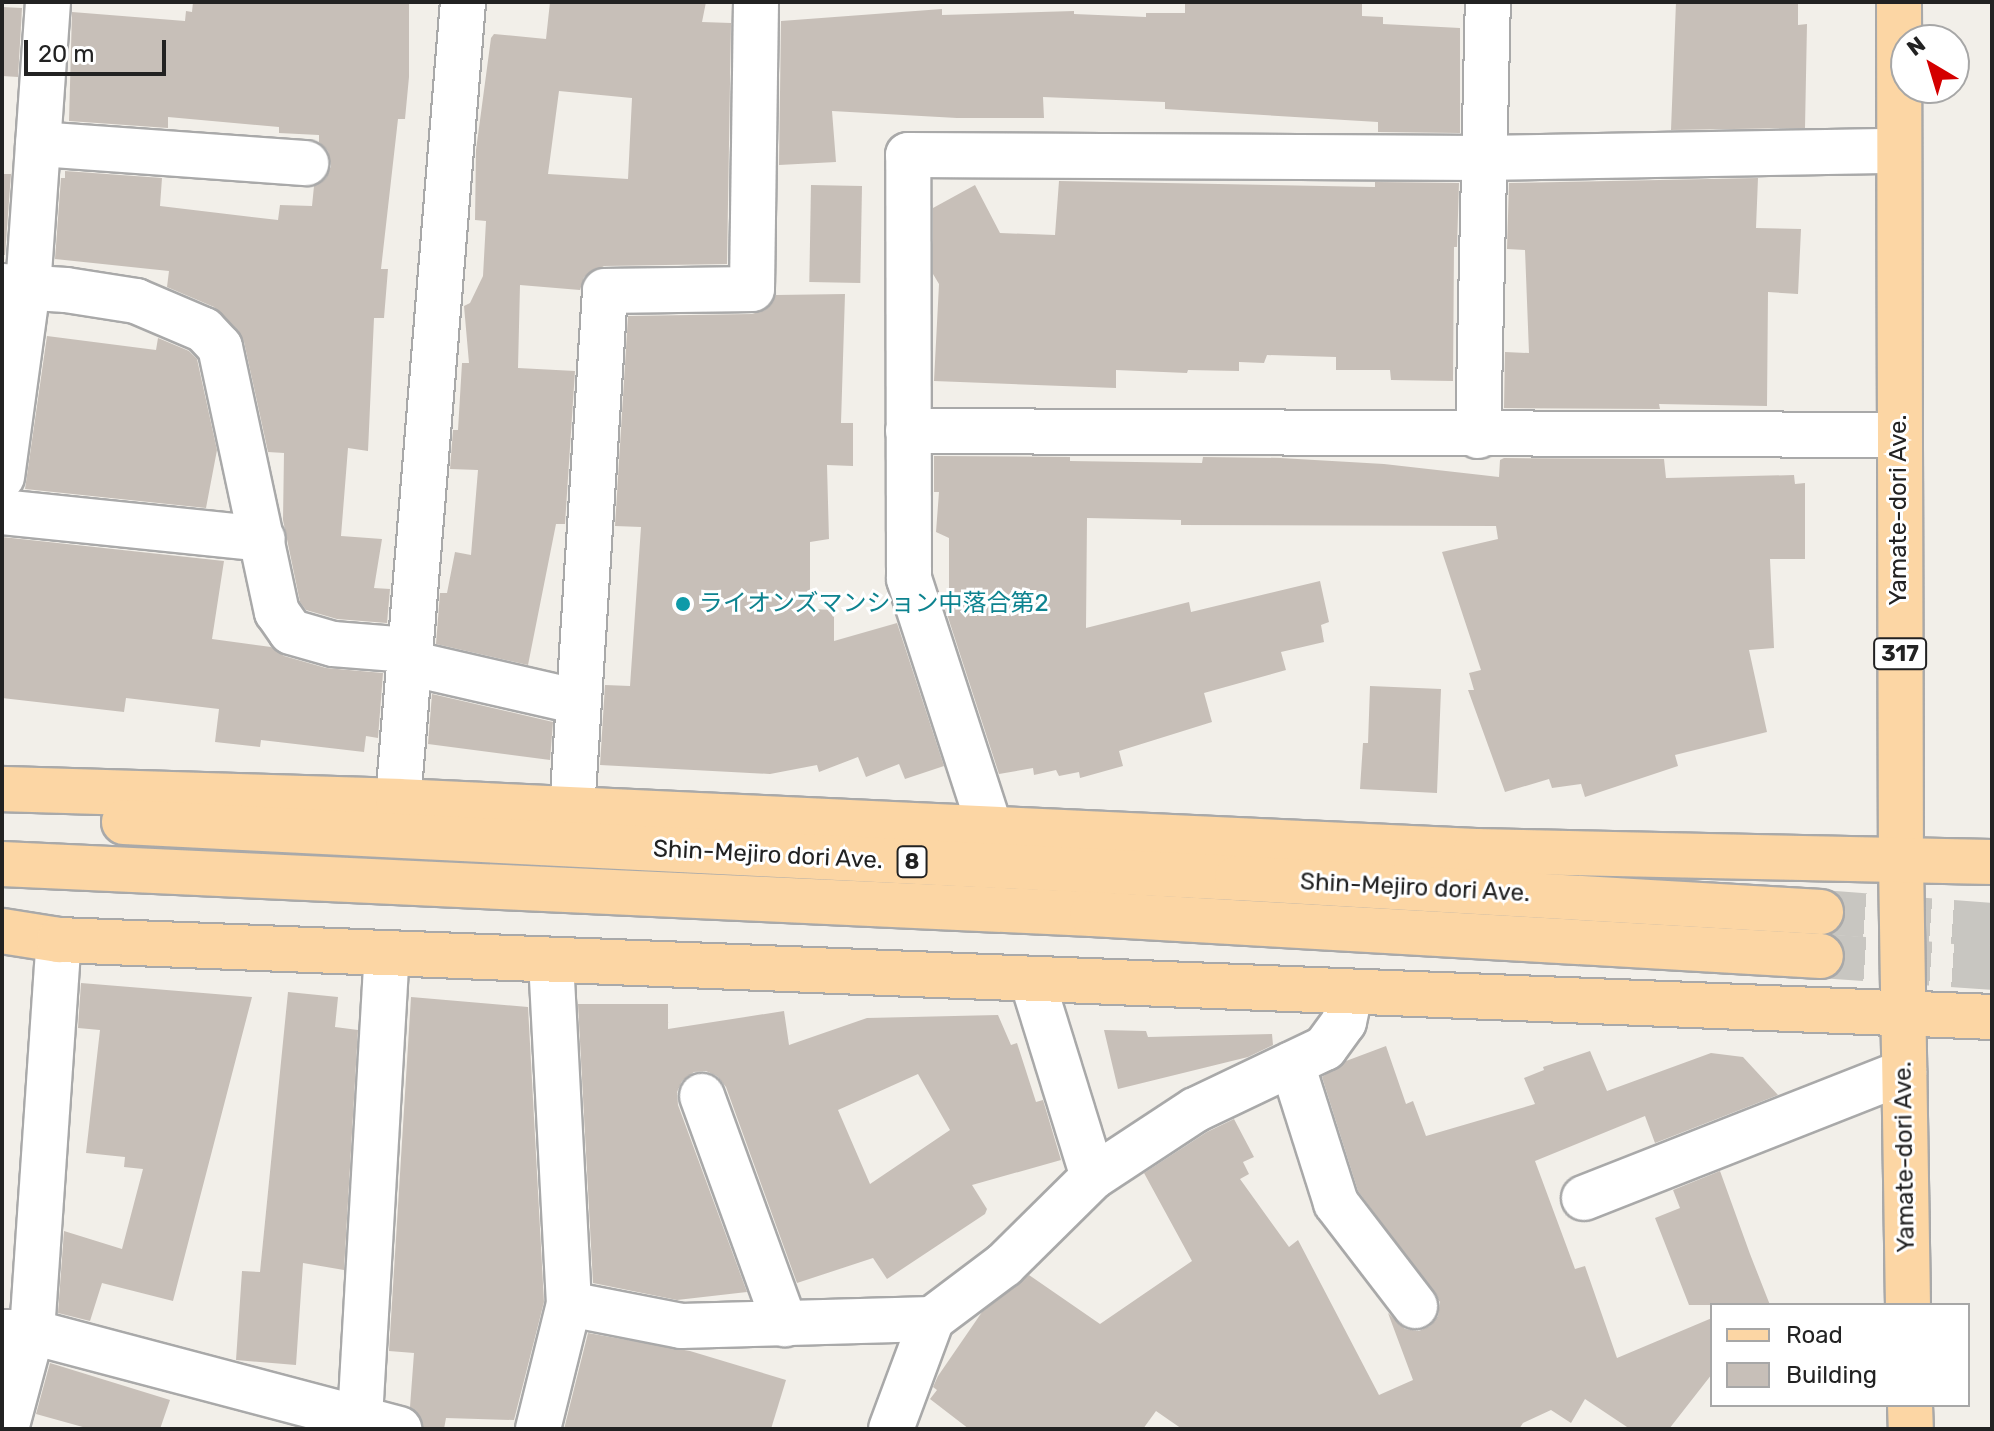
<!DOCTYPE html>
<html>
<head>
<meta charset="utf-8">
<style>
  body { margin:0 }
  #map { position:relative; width:1994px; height:1431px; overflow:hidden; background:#f2efe9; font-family:Rubik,"Noto Sans JP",sans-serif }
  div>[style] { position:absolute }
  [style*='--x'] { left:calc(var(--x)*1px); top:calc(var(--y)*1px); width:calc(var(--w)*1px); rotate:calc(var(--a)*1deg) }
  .building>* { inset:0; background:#c7bfb8; transform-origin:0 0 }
  .major-tunnel>* { height:44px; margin-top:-22px; transform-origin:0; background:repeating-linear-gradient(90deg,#c8c6c1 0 44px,transparent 0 66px) }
  .roads { filter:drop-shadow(2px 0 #a9a9a9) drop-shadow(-2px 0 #a9a9a9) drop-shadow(0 2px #a9a9a9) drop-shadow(0 -2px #a9a9a9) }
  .minor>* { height:44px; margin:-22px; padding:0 22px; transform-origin:22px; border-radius:22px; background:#fff }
  .major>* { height:44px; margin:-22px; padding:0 22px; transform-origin:22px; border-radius:22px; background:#fcd6a4 }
  .dots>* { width:22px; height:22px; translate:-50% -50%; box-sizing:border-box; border:4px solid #fff; border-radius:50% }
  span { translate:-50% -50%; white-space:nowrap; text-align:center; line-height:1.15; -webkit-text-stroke:6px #fff; paint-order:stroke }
  .shield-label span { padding:2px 6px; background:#fff; border:2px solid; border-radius:6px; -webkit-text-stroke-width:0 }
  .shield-label { font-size:22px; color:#222; font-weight:700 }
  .street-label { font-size:24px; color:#222 }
  .culture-label { font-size:24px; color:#0d838f }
  .left { translate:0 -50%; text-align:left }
  .frame { position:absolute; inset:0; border:4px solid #222; pointer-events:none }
  .legend { position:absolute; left:1710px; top:1303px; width:260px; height:104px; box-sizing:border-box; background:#fff; border:2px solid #a7a7a7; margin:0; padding:10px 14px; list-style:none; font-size:24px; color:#222 }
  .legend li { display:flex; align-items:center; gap:16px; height:40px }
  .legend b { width:40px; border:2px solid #a7a7a7 }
  .north { position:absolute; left:1890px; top:24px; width:80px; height:80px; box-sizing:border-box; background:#fff; border:2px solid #a7a7a7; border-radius:50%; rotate:322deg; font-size:22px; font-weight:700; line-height:32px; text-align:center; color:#222 }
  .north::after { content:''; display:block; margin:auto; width:28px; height:36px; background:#d40000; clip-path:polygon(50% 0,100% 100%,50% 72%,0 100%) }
  .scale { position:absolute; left:24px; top:40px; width:142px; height:36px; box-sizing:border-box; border:4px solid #222; border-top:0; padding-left:10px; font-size:24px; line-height:28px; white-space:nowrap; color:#222; -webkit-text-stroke:6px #fff; paint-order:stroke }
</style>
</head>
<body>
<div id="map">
  <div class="building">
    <div style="clip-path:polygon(193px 2px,409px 2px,409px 77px,405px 119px,398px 119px,381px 269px,388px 269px,384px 318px,374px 318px,368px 451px,348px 448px,341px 536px,382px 539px,374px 588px,390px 589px,387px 623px,337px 619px,306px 610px,300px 602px,283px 520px,284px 453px,268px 452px,244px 342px,238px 330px,214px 307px,167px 287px,169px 271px,55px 259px,61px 178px,65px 178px,65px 171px,162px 178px,160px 206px,278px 220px,280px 205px,312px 206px,314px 186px,326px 178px,331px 166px,328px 151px,319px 142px,319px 135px,279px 133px,279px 127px,168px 117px,168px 128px,69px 121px,72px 12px,185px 21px,186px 11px,192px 12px)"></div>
    <div style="clip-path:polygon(evenodd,550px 2px,706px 2px,702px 22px,731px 23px,727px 264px,604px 266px,584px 277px,580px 290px,520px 285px,518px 368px,575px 371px,565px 524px,556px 524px,528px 665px,436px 644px,440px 593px,447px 593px,455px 552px,471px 555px,478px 470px,450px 469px,453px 430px,458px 430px,462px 363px,469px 363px,464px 306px,470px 303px,483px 276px,486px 221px,475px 220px,476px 150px,491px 38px,494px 34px,546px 39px,550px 2px,559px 91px,632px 98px,628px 179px,548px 174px,559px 91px)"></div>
    <div style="clip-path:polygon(1185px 2px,1362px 2px,1362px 16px,1383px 17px,1383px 24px,1460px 28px,1460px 133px,1378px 132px,1378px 122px,1165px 109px,1165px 102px,1043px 97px,1044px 118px,957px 118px,832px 111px,836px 162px,779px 165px,781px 21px,942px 9px,942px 15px,1074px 11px,1074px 14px,1146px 17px,1146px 13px,1185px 13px)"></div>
    <div style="clip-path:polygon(1676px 2px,1798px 2px,1798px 25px,1807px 24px,1805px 128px,1671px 130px)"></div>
    <div style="clip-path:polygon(2px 7px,22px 8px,18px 77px,2px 76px)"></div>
    <div style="clip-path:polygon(2px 174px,11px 174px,5px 255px,2px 255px)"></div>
    <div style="clip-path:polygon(1758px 178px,1756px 228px,1801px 229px,1798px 294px,1768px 292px,1767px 406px,1659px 404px,1660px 409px,1504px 408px,1505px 352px,1529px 353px,1525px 250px,1507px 249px,1509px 183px)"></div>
    <div style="clip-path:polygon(1059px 181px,1375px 187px,1375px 182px,1459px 183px,1457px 247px,1454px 247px,1453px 381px,1391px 380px,1390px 370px,1336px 370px,1336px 357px,1267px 355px,1264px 363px,1239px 362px,1239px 371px,1188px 370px,1187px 373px,1116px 370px,1116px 388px,934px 381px,939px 284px,933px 274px,933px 208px,975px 185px,1000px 233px,1055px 235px)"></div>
    <div style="left:811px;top:185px;width:51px;height:97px;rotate:1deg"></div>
    <div style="clip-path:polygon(845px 294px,841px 423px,853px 423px,853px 466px,827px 465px,829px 539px,810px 542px,810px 609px,834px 610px,834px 641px,897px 623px,944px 766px,905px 779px,899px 764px,866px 777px,858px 757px,819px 772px,817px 765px,770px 774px,600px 765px,605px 685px,630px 686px,641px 527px,615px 526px,628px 316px,752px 314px,765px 310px,776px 295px)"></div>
    <div style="clip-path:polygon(47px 336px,156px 350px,158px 338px,189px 351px,197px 359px,217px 450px,206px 508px,25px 489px)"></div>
    <div style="clip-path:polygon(934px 456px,1070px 457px,1070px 461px,1202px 463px,1203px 457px,1280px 458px,1384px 464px,1499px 477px,1500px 460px,1504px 458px,1664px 459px,1666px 478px,1794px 475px,1795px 484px,1805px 483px,1805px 559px,1770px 559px,1774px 648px,1749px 650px,1767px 732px,1675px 755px,1678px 766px,1585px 797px,1581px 784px,1552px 788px,1549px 779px,1505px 792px,1468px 690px,1474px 690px,1469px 673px,1481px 670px,1442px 552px,1498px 539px,1496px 526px,1181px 525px,1181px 520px,1087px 518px,1086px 628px,1189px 602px,1191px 612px,1320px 581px,1329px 622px,1321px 625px,1324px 642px,1281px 652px,1286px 670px,1204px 693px,1212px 722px,1119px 751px,1123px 766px,1080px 778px,1079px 772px,1059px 776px,1056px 770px,1034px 775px,1033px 768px,999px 774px,945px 608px,949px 607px,949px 538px,936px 532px,939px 492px,934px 492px)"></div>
    <div style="clip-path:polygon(2px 537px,224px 561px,212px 639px,271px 647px,284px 656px,326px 668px,383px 673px,378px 738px,366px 736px,364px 752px,261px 740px,260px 747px,215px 742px,219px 709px,126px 698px,124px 712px,2px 698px)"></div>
    <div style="clip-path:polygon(1370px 686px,1441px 689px,1437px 793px,1360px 789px,1363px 743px,1368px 743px)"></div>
    <div style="clip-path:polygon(432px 694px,553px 722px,550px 760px,428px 744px)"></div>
    <div style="clip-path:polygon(81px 983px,252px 997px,173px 1301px,102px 1283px,90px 1321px,58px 1313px,64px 1231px,122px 1249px,143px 1169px,124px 1167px,125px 1157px,86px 1153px,100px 1030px,78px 1028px)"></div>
    <div style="clip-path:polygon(288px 992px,338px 997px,335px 1027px,358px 1030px,344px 1270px,303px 1263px,296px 1365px,236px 1360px,242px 1271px,260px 1272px)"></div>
    <div style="clip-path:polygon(411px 997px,528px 1007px,544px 1302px,514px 1420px,446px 1418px,444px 1429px,423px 1429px,417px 1412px,410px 1407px,414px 1353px,389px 1351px)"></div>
    <div style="clip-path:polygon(evenodd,578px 1004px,668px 1004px,668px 1029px,784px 1011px,789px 1045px,867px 1018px,998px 1015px,1011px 1045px,1017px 1043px,1036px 1102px,1043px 1100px,1061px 1160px,972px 1185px,987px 1209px,985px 1214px,887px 1279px,873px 1258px,797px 1283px,726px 1087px,717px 1076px,706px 1071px,694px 1072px,682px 1081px,677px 1092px,678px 1105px,747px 1292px,677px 1300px,593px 1283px,578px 1004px,918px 1074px,950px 1130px,870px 1184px,838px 1110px,918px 1074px)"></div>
    <div style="clip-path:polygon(1104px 1030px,1146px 1031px,1148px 1037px,1272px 1034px,1273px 1045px,1248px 1057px,1118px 1089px)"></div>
    <div style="clip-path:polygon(1386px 1046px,1406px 1104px,1413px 1101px,1426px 1136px,1535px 1104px,1524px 1078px,1544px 1070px,1543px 1067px,1590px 1051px,1607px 1091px,1711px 1053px,1743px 1057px,1778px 1095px,1655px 1143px,1645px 1116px,1535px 1161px,1575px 1269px,1585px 1266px,1617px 1358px,1712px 1318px,1712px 1374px,1669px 1429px,1630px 1429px,1585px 1399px,1571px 1423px,1551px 1410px,1523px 1423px,1519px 1429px,1182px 1429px,1156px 1411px,1143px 1429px,969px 1429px,930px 1399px,937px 1390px,933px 1387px,938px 1376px,982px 1312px,1029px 1275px,1100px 1324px,1192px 1261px,1144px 1173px,1207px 1132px,1234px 1119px,1254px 1157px,1243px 1162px,1249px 1174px,1240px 1179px,1289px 1247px,1298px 1240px,1379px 1395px,1413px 1380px,1388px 1313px,1405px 1329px,1419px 1331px,1430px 1326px,1438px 1316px,1440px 1302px,1358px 1191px,1322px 1077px,1346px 1061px)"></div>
    <div style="clip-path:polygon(1720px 1171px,1750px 1254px,1770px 1305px,1689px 1305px,1655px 1218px,1680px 1208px,1673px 1190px)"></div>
    <div style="clip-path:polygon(588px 1333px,690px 1351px,786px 1380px,771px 1429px,564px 1429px)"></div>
    <div style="clip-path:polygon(50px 1363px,170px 1400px,160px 1429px,90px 1429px,36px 1414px)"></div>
  </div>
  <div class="major-tunnel">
    <div style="--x:1821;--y:912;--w:171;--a:4.3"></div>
    <div style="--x:1821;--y:956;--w:171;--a:4"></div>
  </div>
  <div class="roads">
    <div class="minor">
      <div style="--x:38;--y:144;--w:269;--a:4.1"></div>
      <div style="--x:2;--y:286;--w:64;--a:3.6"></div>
      <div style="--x:66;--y:290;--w:71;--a:8.9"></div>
      <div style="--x:136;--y:301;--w:74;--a:23.1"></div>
      <div style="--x:204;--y:330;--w:23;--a:47"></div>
      <div style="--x:220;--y:347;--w:271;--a:77.9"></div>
      <div style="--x:277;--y:612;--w:24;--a:55"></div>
      <div style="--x:291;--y:632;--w:44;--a:15.9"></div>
      <div style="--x:333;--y:644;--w:76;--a:4.5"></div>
      <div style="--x:908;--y:431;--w:991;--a:0.23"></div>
      <div style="--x:1478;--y:436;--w:434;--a:-88.7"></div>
      <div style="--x:2;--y:477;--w:191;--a:-82.2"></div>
      <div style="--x:28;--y:288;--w:287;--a:-86"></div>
      <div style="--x:2;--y:512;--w:262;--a:5.9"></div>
      <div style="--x:409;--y:663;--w:174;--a:12.9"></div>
      <div style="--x:398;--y:801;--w:802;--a:-85.35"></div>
      <div style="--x:572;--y:810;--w:520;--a:-86.36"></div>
      <div style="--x:605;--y:291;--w:147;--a:-0.8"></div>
      <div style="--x:752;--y:289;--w:287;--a:-89.2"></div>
      <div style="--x:990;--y:828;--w:262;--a:-108"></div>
      <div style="--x:909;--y:579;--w:424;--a:-90.1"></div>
      <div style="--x:908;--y:155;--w:575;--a:0.3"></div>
      <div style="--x:1483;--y:158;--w:415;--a:-1"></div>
      <div style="--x:1032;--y:980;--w:206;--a:72.8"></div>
      <div style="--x:1292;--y:1064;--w:146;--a:72.4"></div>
      <div style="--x:1336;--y:1203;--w:130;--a:52.5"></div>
      <div style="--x:702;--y:1096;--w:243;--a:70"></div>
      <div style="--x:1584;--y:1198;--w:344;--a:-21.5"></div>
      <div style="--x:569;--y:1304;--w:114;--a:11.1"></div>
      <div style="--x:681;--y:1326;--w:251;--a:-1.6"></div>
      <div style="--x:4;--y:1332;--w:28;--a:0"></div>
      <div style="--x:32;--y:1332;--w:380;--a:14.8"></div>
      <div style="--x:6;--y:1429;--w:100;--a:-75"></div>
      <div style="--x:32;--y:1332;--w:393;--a:-86.1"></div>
      <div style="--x:356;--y:1429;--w:12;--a:-70"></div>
      <div style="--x:360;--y:1418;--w:465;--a:-86.7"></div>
      <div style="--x:538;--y:1429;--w:129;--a:-76.1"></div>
      <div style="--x:569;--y:1304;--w:343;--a:-93"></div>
      <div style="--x:891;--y:1429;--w:117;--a:-69.6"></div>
      <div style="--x:932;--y:1319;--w:90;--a:-36.9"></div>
      <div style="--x:1004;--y:1265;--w:125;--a:-44.7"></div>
      <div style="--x:1093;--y:1177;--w:122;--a:-33.3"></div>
      <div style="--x:1195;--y:1110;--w:144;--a:-25.5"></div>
      <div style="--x:1325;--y:1048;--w:32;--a:-54"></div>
      <div style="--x:1344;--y:1022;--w:30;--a:-78"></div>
    </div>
    <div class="major">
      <div style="--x:1899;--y:2;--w:859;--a:89.87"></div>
      <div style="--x:1901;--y:861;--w:444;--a:89.1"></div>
      <div style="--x:2;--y:789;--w:396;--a:1.7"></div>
      <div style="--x:398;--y:801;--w:1079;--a:2.66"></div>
      <div style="--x:1476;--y:851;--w:516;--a:1.22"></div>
      <div style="--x:124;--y:822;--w:1114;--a:2.88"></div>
      <div style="--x:1237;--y:878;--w:585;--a:3.33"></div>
      <div style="--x:2;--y:864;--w:1091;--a:2.63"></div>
      <div style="--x:1092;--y:914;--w:730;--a:3.3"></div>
      <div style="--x:2;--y:931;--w:58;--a:9"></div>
      <div style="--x:59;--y:940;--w:1935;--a:2.28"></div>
      <div style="--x:1910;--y:1405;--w:24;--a:88"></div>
    </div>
  </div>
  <div class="dots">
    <div style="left:683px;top:604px;background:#0f9aa8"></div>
  </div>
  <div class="shield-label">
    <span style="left:1900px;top:654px">317</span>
    <span style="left:912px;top:862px">8</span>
  </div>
  <div class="street-label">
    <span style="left:1899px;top:510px;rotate:-90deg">Yamate-dori Ave.</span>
    <span style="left:768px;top:855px;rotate:3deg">Shin-Mejiro dori Ave.</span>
    <span style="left:1415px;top:888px;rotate:3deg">Shin-Mejiro dori Ave.</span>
    <span style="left:1905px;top:1157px;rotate:-91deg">Yamate-dori Ave.</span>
  </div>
  <div class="culture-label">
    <span class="left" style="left:699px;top:604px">ライオンズマンション中落合第2</span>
  </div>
  <div class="frame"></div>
  <ul class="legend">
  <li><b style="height:10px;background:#fcd6a4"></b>Road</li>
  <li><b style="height:22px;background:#c7bfb8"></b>Building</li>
  </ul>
  <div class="north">N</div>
  <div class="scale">20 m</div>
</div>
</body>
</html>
